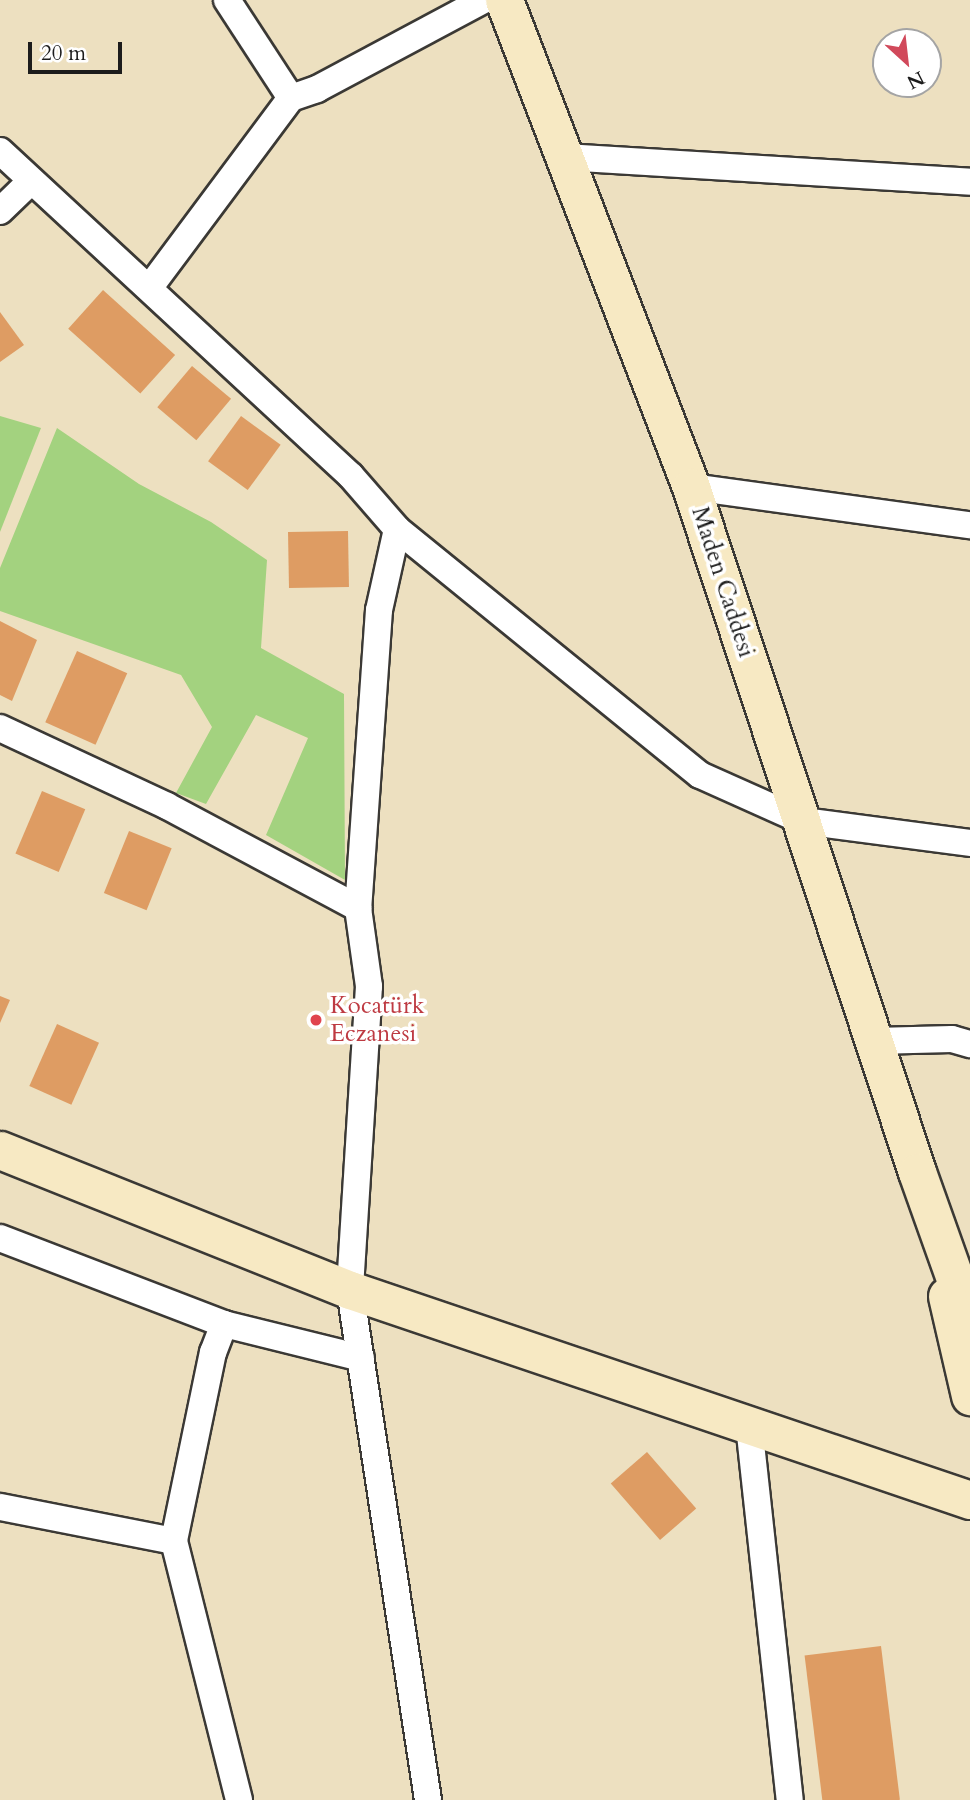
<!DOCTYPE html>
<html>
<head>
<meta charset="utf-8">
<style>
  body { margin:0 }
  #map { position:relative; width:970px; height:1800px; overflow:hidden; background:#ede0c0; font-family:Cardo,serif }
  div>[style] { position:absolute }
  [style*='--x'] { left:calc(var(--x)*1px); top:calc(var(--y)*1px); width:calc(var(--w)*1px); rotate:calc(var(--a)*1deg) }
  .green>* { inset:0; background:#a3d27f }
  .building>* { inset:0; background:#de9c63; transform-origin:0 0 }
  .roads { filter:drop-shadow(2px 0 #3b3935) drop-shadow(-2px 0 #3b3935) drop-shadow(0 2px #3b3935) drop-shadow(0 -2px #3b3935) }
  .street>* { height:26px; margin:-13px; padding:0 13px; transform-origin:13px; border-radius:13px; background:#fff }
  .secondary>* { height:37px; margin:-18.5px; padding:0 18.5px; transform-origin:18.5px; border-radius:18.5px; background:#f7e9c3 }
  .dots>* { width:19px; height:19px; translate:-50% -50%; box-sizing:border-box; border:4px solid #fff; border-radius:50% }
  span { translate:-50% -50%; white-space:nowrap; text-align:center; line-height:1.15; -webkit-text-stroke:7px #fff; paint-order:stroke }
  .street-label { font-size:24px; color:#1c1c1c }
  .health-label { font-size:24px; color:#be3a42 }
  .left { translate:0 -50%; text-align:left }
  .north { position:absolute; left:872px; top:28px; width:70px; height:70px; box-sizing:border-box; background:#fff; border:2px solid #a4a4a4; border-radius:50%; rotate:153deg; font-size:19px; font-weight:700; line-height:28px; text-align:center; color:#1c1c1c }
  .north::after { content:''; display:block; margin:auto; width:24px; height:32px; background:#d1495b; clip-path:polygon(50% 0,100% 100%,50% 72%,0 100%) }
  .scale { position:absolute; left:28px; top:42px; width:94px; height:32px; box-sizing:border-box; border:4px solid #1c1c1c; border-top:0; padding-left:9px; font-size:21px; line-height:24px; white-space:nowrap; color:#1c1c1c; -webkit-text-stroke:5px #fff; paint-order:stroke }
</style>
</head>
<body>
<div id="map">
  <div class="green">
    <div style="clip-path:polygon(0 416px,41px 428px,0 532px)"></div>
    <div style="clip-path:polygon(57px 428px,139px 484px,211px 522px,267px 560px,261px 648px,344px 694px,345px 880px,266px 835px,308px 738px,256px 715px,206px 804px,176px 793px,212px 727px,181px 675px,0 611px,0 568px)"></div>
  </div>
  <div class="building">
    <div style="left:103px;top:290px;width:97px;height:52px;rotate:42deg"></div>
    <div style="clip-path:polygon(0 312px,24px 345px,0 362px)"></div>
    <div style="left:192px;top:366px;width:51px;height:54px;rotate:40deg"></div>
    <div style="left:241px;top:416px;width:49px;height:56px;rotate:36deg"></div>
    <div style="left:348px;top:531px;width:56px;height:60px;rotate:89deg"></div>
    <div style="clip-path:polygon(0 621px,37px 640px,12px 701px,0 695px)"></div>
    <div style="left:77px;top:651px;width:55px;height:78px;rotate:24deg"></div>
    <div style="left:42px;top:791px;width:47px;height:68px;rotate:23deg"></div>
    <div style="left:129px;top:831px;width:46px;height:67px;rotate:22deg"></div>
    <div style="clip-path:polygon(0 996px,10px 1000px,0 1023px)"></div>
    <div style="left:57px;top:1024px;width:46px;height:68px;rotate:24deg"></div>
    <div style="left:647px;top:1452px;width:75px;height:48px;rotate:49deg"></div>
    <div style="left:881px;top:1646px;width:155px;height:77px;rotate:83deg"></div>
  </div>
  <div class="roads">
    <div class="street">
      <div style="--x:227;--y:0;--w:117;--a:56.9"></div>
      <div style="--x:0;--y:151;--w:478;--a:42.8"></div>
      <div style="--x:351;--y:476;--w:70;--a:49"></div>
      <div style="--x:397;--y:529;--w:390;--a:39.1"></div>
      <div style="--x:700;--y:775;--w:113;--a:24.1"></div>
      <div style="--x:803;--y:821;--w:168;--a:7.5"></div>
      <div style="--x:565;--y:157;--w:406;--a:3.5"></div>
      <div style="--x:0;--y:211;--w:43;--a:-44.1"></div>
      <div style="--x:150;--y:287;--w:236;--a:-53.3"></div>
      <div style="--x:291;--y:98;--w:28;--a:-19"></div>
      <div style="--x:317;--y:89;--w:189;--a:-28.1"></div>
      <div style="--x:691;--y:487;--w:282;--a:7.8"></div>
      <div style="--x:397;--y:529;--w:83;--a:102.5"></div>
      <div style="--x:379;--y:610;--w:299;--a:94"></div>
      <div style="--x:358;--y:908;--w:79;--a:82"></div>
      <div style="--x:369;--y:986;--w:305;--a:93.6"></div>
      <div style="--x:350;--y:1290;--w:516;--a:81.3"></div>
      <div style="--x:0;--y:728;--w:184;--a:25"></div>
      <div style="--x:167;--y:806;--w:217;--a:28.1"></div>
      <div style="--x:874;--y:1041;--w:78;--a:-1.5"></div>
      <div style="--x:952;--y:1039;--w:19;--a:16"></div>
      <div style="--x:0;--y:1238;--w:240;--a:21"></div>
      <div style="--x:224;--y:1324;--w:141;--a:13.9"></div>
      <div style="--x:224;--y:1324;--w:30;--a:111"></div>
      <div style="--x:213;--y:1352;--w:193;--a:101.7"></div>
      <div style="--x:174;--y:1541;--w:267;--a:75.9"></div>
      <div style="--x:749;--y:1425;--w:377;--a:83.8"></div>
      <div style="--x:0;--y:1507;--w:177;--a:11.1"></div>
    </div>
    <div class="secondary">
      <div style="--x:504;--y:0;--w:522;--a:68.99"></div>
      <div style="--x:691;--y:487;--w:721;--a:71.74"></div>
      <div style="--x:917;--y:1172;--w:158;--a:70.4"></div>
      <div style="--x:0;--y:1150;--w:377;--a:21.8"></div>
      <div style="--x:350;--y:1290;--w:655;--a:18.71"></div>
      <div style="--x:947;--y:1296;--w:103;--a:77"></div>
    </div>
  </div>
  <div class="dots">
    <div style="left:316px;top:1020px;background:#e0444e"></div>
  </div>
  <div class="street-label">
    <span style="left:723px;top:582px;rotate:72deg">Maden Caddesi</span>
  </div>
  <div class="health-label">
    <span class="left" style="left:330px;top:1020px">Kocatürk<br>Eczanesi</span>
  </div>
  <div class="north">N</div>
  <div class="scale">20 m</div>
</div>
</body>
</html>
